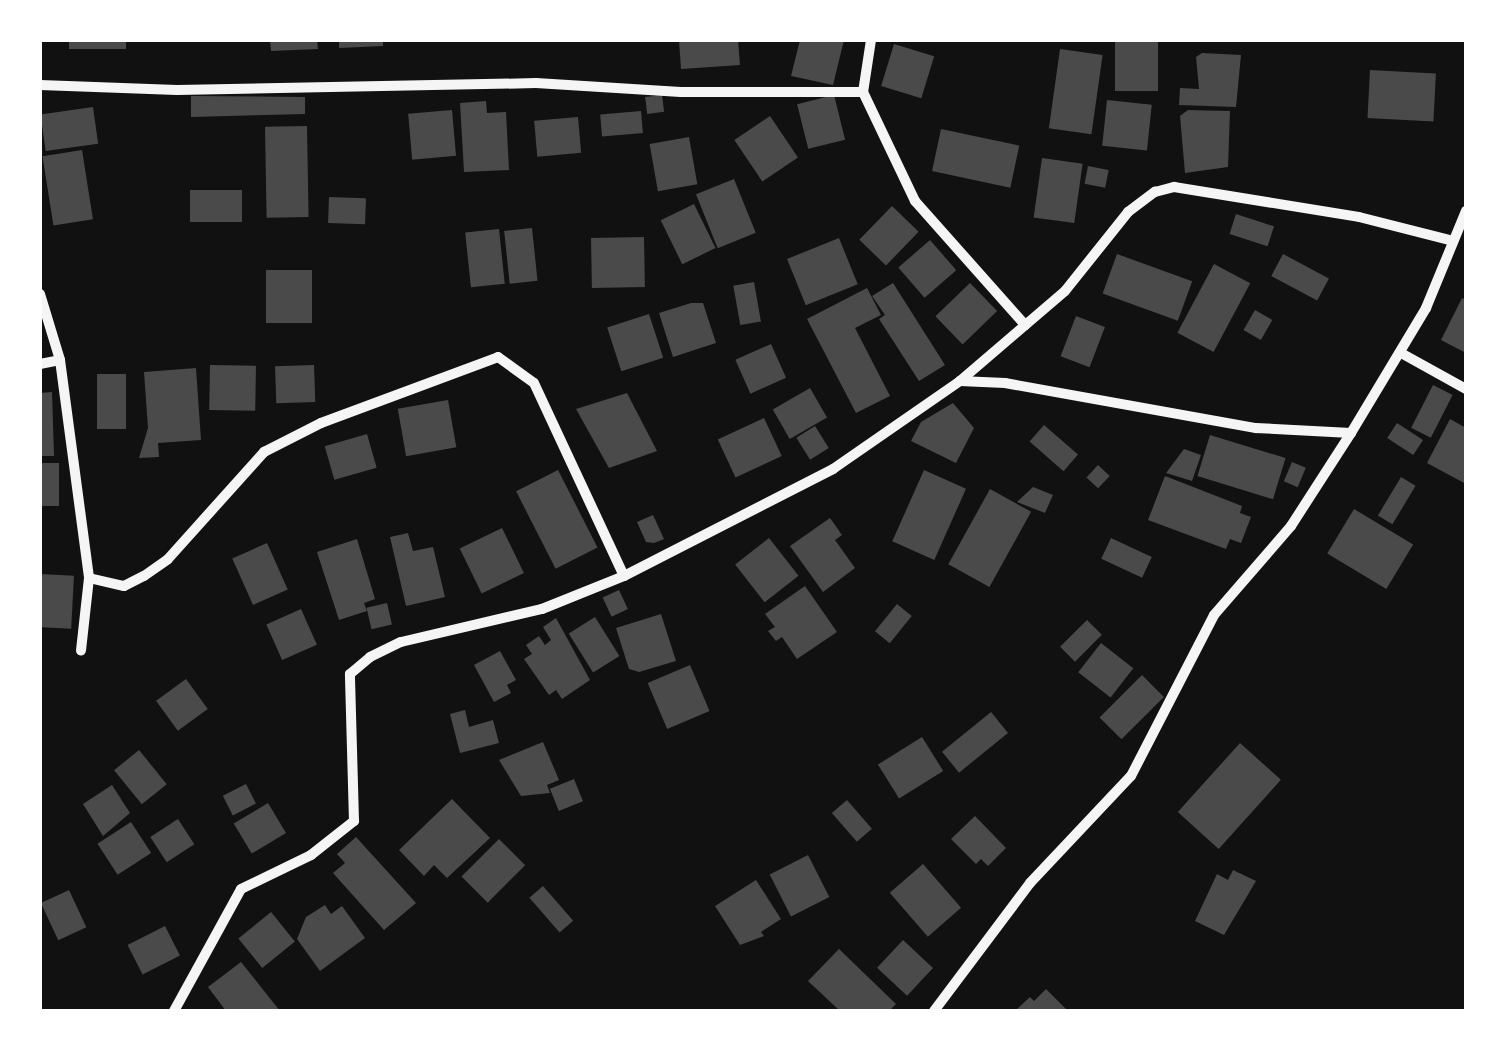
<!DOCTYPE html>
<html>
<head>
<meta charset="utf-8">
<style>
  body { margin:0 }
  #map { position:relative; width:1506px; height:1051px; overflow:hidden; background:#111; font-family:Poppins,sans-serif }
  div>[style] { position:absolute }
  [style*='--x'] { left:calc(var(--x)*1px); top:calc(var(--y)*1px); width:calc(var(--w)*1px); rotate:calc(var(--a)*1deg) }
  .building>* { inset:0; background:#4a4a4a; transform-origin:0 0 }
  .minor>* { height:10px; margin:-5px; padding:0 5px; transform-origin:5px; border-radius:5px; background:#f5f5f5 }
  span { translate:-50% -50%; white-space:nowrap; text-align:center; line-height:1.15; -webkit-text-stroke:10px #fff; paint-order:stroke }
  .frame { position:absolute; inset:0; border:42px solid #fff; pointer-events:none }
</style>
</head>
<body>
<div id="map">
  <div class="building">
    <div style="left:69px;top:40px;width:57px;height:9px"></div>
    <div style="clip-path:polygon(270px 40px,317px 40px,318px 49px,271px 51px)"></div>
    <div style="clip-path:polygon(339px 40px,383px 40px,383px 46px,339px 48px)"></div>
    <div style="clip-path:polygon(679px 40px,738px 40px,740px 65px,681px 69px)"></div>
    <div style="clip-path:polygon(800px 40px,844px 40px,833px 85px,791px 76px)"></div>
    <div style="left:1115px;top:40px;width:43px;height:51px"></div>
    <div style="left:894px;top:44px;width:42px;height:44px;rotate:17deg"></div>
    <div style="left:1060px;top:49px;width:43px;height:80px;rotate:8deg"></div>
    <div style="clip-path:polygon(1202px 53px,1241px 55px,1236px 107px,1179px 105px,1180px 88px,1199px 89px,1196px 57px)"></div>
    <div style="left:1370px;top:70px;width:66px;height:48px;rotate:3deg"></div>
    <div style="left:662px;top:95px;width:17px;height:17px;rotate:83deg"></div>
    <div style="left:834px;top:95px;width:46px;height:38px;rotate:76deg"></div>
    <div style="clip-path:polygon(191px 96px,305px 97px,305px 114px,191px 117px)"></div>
    <div style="left:1107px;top:100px;width:45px;height:46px;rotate:6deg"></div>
    <div style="clip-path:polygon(486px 101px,487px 113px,506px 112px,509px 170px,464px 172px,460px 103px)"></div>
    <div style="left:93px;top:107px;width:37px;height:53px;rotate:82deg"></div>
    <div style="left:452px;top:110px;width:46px;height:44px;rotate:85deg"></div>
    <div style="clip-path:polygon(1188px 110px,1230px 111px,1228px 167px,1185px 173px,1180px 116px)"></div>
    <div style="left:641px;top:111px;width:22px;height:41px;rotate:85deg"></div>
    <div style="left:770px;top:116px;width:50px;height:43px;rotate:56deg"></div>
    <div style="left:578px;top:117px;width:36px;height:44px;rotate:85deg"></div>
    <div style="left:307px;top:126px;width:91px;height:42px;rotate:89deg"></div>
    <div style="left:941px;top:129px;width:80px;height:43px;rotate:12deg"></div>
    <div style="left:689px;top:137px;width:48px;height:40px;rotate:80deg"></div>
    <div style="left:82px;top:150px;width:70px;height:40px;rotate:81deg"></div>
    <div style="left:1042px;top:158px;width:41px;height:60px;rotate:8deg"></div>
    <div style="left:1088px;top:166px;width:21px;height:18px;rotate:11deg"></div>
    <div style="left:734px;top:179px;width:58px;height:41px;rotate:68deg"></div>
    <div style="left:190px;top:190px;width:52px;height:32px"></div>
    <div style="left:329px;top:197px;width:37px;height:26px;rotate:2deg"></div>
    <div style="left:694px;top:204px;width:49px;height:37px;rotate:64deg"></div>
    <div style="left:892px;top:206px;width:37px;height:47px;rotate:44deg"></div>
    <div style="left:1236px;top:214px;width:40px;height:21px;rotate:18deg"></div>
    <div style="left:532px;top:228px;width:53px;height:28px;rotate:84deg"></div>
    <div style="left:499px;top:229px;width:55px;height:34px;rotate:84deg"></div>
    <div style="left:644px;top:237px;width:50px;height:53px;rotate:89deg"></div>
    <div style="left:839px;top:238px;width:50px;height:56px;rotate:68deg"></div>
    <div style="left:930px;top:240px;width:40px;height:42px;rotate:49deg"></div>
    <div style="left:1117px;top:254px;width:80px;height:42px;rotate:20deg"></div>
    <div style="left:1283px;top:254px;width:52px;height:25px;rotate:28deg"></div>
    <div style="left:1214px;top:264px;width:41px;height:78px;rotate:28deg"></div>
    <div style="left:266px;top:270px;width:46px;height:53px"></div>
    <div style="left:754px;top:282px;width:40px;height:21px;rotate:80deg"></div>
    <div style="clip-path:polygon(893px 283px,945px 365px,919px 381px,879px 319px,885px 315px,872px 296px)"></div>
    <div style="left:970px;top:283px;width:39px;height:48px;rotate:46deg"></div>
    <div style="clip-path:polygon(867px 288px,881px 315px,855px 328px,890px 396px,856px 413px,807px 319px)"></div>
    <div style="clip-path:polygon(1462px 298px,1466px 300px,1466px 353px,1441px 340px)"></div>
    <div style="clip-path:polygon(691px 303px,703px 303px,716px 343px,673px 357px,659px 313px)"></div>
    <div style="left:1255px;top:310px;width:20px;height:23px;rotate:30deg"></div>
    <div style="left:649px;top:314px;width:46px;height:44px;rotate:72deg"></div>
    <div style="left:1076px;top:316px;width:31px;height:43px;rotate:21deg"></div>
    <div style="left:771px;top:344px;width:37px;height:39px;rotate:66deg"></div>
    <div style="left:210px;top:365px;width:46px;height:45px;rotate:1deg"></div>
    <div style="left:314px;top:365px;width:37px;height:39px;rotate:88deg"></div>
    <div style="clip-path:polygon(196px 368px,201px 440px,158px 443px,159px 457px,139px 458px,148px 428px,144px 372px)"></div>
    <div style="left:97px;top:374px;width:29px;height:55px"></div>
    <div style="left:1433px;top:385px;width:22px;height:48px;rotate:27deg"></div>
    <div style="left:810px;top:388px;width:34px;height:43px;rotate:60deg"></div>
    <div style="clip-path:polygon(52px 392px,54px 456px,40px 456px,40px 393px)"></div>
    <div style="clip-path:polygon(627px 393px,657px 451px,609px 468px,576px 409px)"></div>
    <div style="left:448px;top:400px;width:48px;height:51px;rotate:80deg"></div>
    <div style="clip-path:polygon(953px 403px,974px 428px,956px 463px,911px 441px,921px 422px)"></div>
    <div style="left:764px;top:418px;width:42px;height:51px;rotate:65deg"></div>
    <div style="clip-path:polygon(1450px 419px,1466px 428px,1466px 484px,1427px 463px)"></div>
    <div style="left:1397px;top:423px;width:31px;height:18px;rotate:33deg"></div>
    <div style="left:1044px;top:425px;width:45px;height:22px;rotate:41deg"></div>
    <div style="left:815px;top:426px;width:26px;height:22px;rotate:58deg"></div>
    <div style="left:367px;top:434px;width:35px;height:44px;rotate:74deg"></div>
    <div style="left:1210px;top:435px;width:79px;height:43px;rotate:17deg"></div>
    <div style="clip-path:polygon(1184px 449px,1201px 455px,1192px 481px,1166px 473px)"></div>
    <div style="left:1292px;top:462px;width:15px;height:21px;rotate:23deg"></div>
    <div style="left:40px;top:463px;width:19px;height:43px"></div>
    <div style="left:1098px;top:465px;width:16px;height:17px;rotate:43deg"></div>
    <div style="left:558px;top:470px;width:87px;height:47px;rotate:63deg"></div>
    <div style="left:924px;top:470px;width:46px;height:78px;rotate:24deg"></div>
    <div style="clip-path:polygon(1165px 476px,1242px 506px,1240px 513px,1251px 517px,1241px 543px,1230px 539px,1226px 549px,1148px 520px)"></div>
    <div style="left:1401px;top:477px;width:17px;height:45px;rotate:31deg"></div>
    <div style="clip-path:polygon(1033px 487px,1053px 495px,1045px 513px,1017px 502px)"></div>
    <div style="left:990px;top:489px;width:47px;height:86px;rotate:29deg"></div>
    <div style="left:1354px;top:509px;width:69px;height:52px;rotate:31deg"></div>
    <div style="clip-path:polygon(653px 515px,664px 539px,654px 543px,646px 542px,637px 522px)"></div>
    <div style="clip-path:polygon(830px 518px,842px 535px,835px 540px,855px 568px,823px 592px,790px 546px)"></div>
    <div style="left:502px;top:528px;width:50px;height:47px;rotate:64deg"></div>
    <div style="clip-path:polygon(408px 533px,413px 551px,433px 547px,445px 597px,406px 606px,390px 537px)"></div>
    <div style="left:769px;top:538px;width:48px;height:43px;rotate:52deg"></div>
    <div style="left:1111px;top:538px;width:45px;height:23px;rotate:25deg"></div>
    <div style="clip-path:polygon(357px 539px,375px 599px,364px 603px,367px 611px,339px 620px,317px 552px)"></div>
    <div style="left:267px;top:543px;width:51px;height:38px;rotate:66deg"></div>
    <div style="left:40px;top:574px;width:34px;height:53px;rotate:3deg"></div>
    <div style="clip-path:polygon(805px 586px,837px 632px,797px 659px,782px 637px,776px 641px,768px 631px,775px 627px,765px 614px)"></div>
    <div style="left:619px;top:590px;width:21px;height:18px;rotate:65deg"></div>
    <div style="left:387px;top:603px;width:22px;height:21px;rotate:77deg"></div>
    <div style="left:897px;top:604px;width:19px;height:35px;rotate:39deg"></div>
    <div style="left:301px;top:609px;width:39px;height:38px;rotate:66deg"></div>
    <div style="clip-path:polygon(661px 614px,676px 661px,639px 672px,629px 669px,616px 628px)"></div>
    <div style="left:595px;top:617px;width:46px;height:31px;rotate:58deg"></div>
    <div style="clip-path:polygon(556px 618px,590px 680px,562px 699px,556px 690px,549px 695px,524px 659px,532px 654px,526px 645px,539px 636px,545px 645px,551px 640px,543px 627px)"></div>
    <div style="left:1087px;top:620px;width:21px;height:38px;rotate:45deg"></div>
    <div style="left:1101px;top:643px;width:41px;height:37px;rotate:38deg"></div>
    <div style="clip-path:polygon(500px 651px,516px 680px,507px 685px,511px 693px,494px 702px,474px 665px)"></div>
    <div style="left:690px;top:665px;width:50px;height:46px;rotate:67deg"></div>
    <div style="left:1142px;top:675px;width:31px;height:60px;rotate:45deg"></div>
    <div style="left:186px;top:679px;width:37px;height:37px;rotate:54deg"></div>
    <div style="clip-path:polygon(465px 710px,469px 727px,493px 720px,499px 743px,460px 753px,450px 714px)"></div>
    <div style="left:991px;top:712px;width:27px;height:63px;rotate:51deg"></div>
    <div style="left:922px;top:737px;width:40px;height:52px;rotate:58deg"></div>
    <div style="clip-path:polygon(543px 742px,559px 780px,547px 785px,550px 793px,521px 796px,499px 760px)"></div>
    <div style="left:1240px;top:743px;width:55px;height:93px;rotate:42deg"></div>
    <div style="left:139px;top:750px;width:44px;height:32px;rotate:51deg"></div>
    <div style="left:574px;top:779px;width:24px;height:26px;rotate:68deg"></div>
    <div style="left:246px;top:784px;width:22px;height:26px;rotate:63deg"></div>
    <div style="clip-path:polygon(112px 785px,130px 813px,103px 836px,83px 804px)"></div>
    <div style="clip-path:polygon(452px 799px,490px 838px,447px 878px,434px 865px,424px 876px,399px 850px)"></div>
    <div style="left:847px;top:800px;width:38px;height:20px;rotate:49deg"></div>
    <div style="left:268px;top:803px;width:35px;height:40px;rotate:59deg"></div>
    <div style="clip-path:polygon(975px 816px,1006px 848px,988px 866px,981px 859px,976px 864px,951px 839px)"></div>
    <div style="left:178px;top:819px;width:30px;height:33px;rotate:57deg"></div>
    <div style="left:131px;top:822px;width:37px;height:40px;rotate:57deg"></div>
    <div style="clip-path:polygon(356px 837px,416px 903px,384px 930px,333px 873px,345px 863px,337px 854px)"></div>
    <div style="left:499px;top:839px;width:37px;height:53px;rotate:45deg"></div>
    <div style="left:808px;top:855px;width:47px;height:43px;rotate:63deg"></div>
    <div style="left:923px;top:864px;width:58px;height:44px;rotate:49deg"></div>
    <div style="clip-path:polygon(1233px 870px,1256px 881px,1224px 935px,1195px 921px,1217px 874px,1228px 880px)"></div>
    <div style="clip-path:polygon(756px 880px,781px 919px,761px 932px,764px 936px,740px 945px,715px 906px)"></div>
    <div style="left:543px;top:886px;width:46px;height:18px;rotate:49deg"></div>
    <div style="left:69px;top:890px;width:41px;height:31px;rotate:65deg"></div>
    <div style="clip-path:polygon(325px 905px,331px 914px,342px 906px,365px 938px,320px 971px,297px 939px,306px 917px)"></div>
    <div style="left:271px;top:912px;width:38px;height:42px;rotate:51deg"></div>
    <div style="left:165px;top:926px;width:33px;height:42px;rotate:63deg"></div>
    <div style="left:903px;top:940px;width:41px;height:38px;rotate:43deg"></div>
    <div style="clip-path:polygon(839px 949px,896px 1004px,889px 1011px,840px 1011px,808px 981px)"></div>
    <div style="clip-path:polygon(241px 962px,280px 1011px,226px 1011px,208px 987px)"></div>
    <div style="clip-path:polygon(1046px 989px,1068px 1011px,1015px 1011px,1030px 997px,1034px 1001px)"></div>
  </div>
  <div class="minor">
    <div style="--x:871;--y:40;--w:53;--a:98.7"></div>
    <div style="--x:863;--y:92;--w:121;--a:64.5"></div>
    <div style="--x:915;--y:201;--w:166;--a:48.4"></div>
    <div style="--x:40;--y:85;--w:137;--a:2.1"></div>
    <div style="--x:177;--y:90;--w:359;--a:-1.1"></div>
    <div style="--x:536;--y:83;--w:145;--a:3.6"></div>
    <div style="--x:681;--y:92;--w:182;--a:0"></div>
    <div style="--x:40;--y:294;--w:69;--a:73.1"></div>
    <div style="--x:60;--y:360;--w:220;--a:82.4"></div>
    <div style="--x:89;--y:578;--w:73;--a:96.3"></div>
    <div style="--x:1401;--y:353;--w:74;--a:29"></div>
    <div style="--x:40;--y:364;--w:20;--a:-11"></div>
    <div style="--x:960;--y:381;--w:138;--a:-40.6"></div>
    <div style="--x:1065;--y:291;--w:101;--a:-51.4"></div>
    <div style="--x:1128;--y:212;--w:34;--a:-37"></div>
    <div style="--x:1155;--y:192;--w:20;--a:-15"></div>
    <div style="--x:1174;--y:187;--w:187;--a:9.2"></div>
    <div style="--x:1359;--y:217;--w:97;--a:14.3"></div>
    <div style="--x:89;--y:578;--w:36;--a:13"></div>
    <div style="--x:124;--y:586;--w:22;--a:-27"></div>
    <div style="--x:144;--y:576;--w:29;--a:-35"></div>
    <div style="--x:168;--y:559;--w:144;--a:-48.1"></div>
    <div style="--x:264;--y:452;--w:64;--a:-27"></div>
    <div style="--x:321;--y:423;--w:189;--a:-20.4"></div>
    <div style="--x:498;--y:357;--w:44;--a:35.8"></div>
    <div style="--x:534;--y:383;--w:213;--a:65"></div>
    <div style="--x:174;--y:1011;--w:139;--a:-61.2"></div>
    <div style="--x:241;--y:889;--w:78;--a:-25.9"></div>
    <div style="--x:311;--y:855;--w:55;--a:-38.3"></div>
    <div style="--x:354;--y:821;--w:147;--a:-91.6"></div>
    <div style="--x:350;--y:674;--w:26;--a:-40"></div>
    <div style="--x:370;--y:657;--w:34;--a:-26"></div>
    <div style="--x:401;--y:642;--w:145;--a:-13.2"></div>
    <div style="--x:542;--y:609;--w:88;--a:-21.9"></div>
    <div style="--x:624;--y:576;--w:235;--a:-27.1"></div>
    <div style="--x:833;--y:469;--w:155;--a:-34.7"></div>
    <div style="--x:960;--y:381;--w:45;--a:2.5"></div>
    <div style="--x:1005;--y:383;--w:255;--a:10.2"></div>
    <div style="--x:1256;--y:428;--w:95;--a:3"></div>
    <div style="--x:1351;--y:433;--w:146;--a:-59"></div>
    <div style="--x:1426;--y:308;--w:105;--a:-67.6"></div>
    <div style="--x:934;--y:1011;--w:160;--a:-53.1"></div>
    <div style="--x:1030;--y:883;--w:147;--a:-46.7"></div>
    <div style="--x:1131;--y:776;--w:181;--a:-62.7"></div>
    <div style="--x:1214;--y:615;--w:118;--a:-49.1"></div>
    <div style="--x:1291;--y:526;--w:111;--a:-57.2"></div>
  </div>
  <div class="frame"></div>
</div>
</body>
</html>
